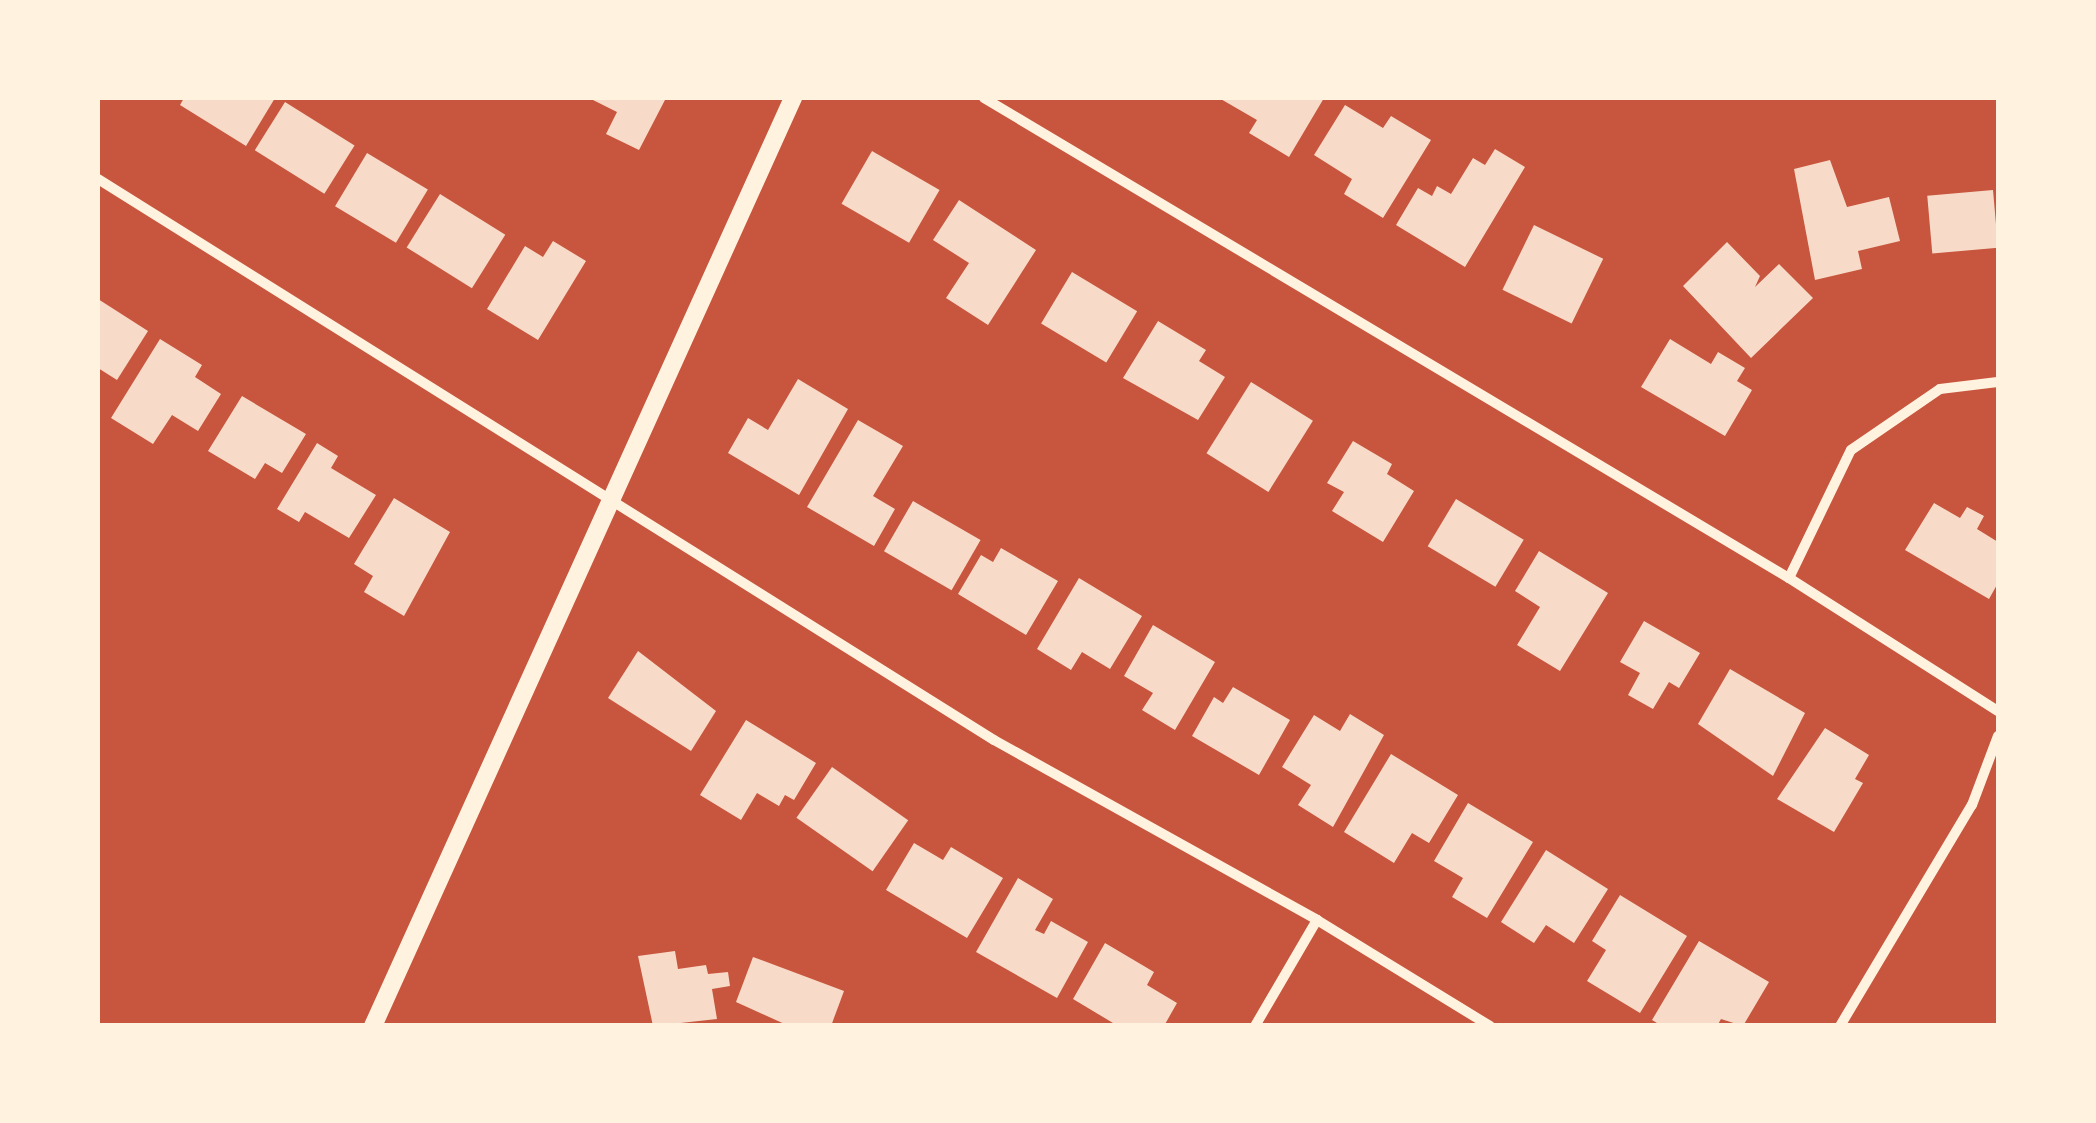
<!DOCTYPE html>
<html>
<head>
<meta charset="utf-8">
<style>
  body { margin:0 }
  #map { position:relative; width:2096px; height:1123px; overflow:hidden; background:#c8553d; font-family:"Nunito Sans",sans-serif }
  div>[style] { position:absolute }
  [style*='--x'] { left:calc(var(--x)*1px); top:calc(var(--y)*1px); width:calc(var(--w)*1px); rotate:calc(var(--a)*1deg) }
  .building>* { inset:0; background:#f7dbc8; transform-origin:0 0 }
  .minor>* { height:10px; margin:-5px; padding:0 5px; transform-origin:5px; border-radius:5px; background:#fff3e0 }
  .tertiary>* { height:18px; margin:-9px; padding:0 9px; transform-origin:9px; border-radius:9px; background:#fff3e0 }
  span { translate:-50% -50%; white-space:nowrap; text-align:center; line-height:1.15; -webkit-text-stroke:9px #fff3e0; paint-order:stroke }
  .frame { position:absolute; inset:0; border:100px solid #fff3e0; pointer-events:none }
</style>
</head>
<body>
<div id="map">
  <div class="building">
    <div style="clip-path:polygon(184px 98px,275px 98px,246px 146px,180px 105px)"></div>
    <div style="clip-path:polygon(589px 98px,666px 98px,639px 150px,606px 134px,617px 112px)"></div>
    <div style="clip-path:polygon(1219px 98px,1324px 98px,1289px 157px,1249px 133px,1257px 120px)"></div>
    <div style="left:285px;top:102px;width:82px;height:57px;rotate:32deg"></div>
    <div style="clip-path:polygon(1345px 105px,1383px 128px,1391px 116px,1431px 140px,1383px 218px,1344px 194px,1352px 179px,1314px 155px)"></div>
    <div style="clip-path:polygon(1495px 149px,1525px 167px,1465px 267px,1396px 225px,1418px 188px,1432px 196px,1437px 186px,1451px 194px,1473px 158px,1485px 165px)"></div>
    <div style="left:872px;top:151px;width:78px;height:61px;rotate:30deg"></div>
    <div style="left:367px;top:153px;width:71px;height:62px;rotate:31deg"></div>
    <div style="clip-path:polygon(1830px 160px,1847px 207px,1889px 197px,1900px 241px,1858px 251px,1862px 269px,1815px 280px,1794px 169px)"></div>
    <div style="left:1993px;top:190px;width:58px;height:66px;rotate:85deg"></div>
    <div style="left:440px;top:194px;width:77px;height:63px;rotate:32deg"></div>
    <div style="clip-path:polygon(959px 200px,1036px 250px,988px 325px,946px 298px,969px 263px,933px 240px)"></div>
    <div style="left:1534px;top:225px;width:77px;height:72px;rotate:26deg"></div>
    <div style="clip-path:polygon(553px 241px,586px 261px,538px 340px,487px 309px,525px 246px,543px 257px)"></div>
    <div style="clip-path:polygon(1727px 242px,1760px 276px,1755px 287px,1779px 264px,1813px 298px,1751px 358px,1683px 286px)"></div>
    <div style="left:1072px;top:272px;width:76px;height:60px;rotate:31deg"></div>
    <div style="clip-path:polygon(98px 299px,148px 331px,117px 380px,98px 368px)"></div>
    <div style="clip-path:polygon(1158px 321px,1206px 350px,1199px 361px,1225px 377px,1198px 420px,1123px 378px)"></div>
    <div style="clip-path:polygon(160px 339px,202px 365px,195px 377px,221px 394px,198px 431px,172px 415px,153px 444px,111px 418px)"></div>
    <div style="clip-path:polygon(1670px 339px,1711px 364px,1718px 352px,1745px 368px,1737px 381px,1752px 390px,1725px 436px,1641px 387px)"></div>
    <div style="clip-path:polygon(798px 379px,848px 409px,799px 495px,728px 453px,748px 418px,768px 430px)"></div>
    <div style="left:1251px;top:382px;width:73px;height:84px;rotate:32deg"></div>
    <div style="clip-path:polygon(242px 396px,306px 434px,282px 473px,265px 463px,255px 479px,208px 451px)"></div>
    <div style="clip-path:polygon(858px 420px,903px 446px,873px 496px,895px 509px,874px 546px,807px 507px)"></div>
    <div style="clip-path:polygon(1353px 441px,1392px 464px,1387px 474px,1414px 491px,1383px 542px,1332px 511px,1344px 492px,1327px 483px)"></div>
    <div style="clip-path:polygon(317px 443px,338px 456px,331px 468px,376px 495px,349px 538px,305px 512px,299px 522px,277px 509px)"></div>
    <div style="clip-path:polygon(394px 498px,450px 532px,404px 616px,364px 592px,373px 576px,354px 564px)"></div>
    <div style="left:1456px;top:499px;width:79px;height:55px;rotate:31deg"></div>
    <div style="left:913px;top:501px;width:78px;height:58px;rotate:30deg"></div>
    <div style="clip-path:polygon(1934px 503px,1960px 518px,1967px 507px,1984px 516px,1977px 529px,1998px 542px,1998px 583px,1989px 599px,1905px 550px)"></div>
    <div style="clip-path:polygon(1001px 548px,1058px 581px,1026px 635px,958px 594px,981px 555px,993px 562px)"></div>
    <div style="clip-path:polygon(1539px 551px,1608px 593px,1560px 671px,1517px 645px,1540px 607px,1515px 591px)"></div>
    <div style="clip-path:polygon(1079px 578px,1142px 616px,1110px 669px,1082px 652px,1071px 670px,1037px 649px)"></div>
    <div style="clip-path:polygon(1644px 621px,1700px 653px,1679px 688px,1669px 682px,1653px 709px,1628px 695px,1640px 673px,1620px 662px)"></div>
    <div style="clip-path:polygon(1153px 625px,1215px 662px,1175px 730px,1142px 710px,1153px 693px,1124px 676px)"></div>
    <div style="clip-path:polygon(638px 651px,716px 711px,691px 751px,608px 698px)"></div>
    <div style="clip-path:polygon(1730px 669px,1805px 713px,1773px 776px,1698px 724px)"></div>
    <div style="clip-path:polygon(1233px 687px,1290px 720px,1259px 775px,1192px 736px,1214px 697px,1223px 703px)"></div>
    <div style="clip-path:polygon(1350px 714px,1384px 735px,1333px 827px,1298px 805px,1311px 785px,1282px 767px,1314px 715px,1340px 731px)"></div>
    <div style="clip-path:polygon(746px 720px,816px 763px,794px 800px,785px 795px,779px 806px,757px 793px,741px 820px,700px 795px)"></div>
    <div style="clip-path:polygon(1825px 728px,1869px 755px,1855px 779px,1863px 783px,1834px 832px,1777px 799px)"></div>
    <div style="clip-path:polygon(1391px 754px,1458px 795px,1429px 843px,1412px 833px,1394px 863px,1344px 832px)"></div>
    <div style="left:832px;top:767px;width:93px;height:62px;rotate:35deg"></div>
    <div style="clip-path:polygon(1468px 803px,1533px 842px,1487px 918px,1452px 897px,1463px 878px,1434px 861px)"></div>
    <div style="clip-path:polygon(914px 843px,943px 860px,951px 847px,1003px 878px,967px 938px,886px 890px)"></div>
    <div style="clip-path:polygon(1546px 850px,1608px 889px,1574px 943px,1546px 925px,1534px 943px,1501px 922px)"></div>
    <div style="clip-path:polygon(1018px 878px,1053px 899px,1035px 930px,1044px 934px,1051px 921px,1088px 942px,1057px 998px,976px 952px)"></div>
    <div style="clip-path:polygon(1620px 895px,1687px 936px,1640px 1013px,1587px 981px,1606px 950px,1592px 941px)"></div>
    <div style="clip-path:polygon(1699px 941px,1769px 982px,1743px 1026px,1721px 1019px,1717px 1026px,1662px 1026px,1652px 1020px)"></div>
    <div style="clip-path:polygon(1105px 943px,1154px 972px,1147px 985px,1177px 1003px,1164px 1026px,1118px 1026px,1073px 999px)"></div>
    <div style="clip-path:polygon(675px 951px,678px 969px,706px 965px,708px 974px,728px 972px,730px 986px,712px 989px,717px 1019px,653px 1026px,638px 956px)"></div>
    <div style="clip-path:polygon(753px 957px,844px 991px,831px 1026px,789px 1026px,736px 1002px)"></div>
  </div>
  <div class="minor">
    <div style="--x:984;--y:98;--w:937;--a:30.81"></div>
    <div style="--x:1789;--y:578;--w:248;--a:32.5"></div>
    <div style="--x:98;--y:179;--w:1057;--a:32.05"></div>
    <div style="--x:994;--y:740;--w:370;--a:29.1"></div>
    <div style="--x:1317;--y:920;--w:203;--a:31.5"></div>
    <div style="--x:1789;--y:578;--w:142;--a:-64.2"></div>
    <div style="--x:1851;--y:450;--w:108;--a:-34.4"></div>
    <div style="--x:1940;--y:389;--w:58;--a:-6.9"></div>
    <div style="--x:1255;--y:1026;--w:123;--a:-59.7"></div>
    <div style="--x:1840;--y:1026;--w:257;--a:-59.2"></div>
    <div style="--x:1972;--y:805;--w:74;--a:-69.4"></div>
  </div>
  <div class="tertiary">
    <div style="--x:373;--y:1026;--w:1019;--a:-65.65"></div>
  </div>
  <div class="frame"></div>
</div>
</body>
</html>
